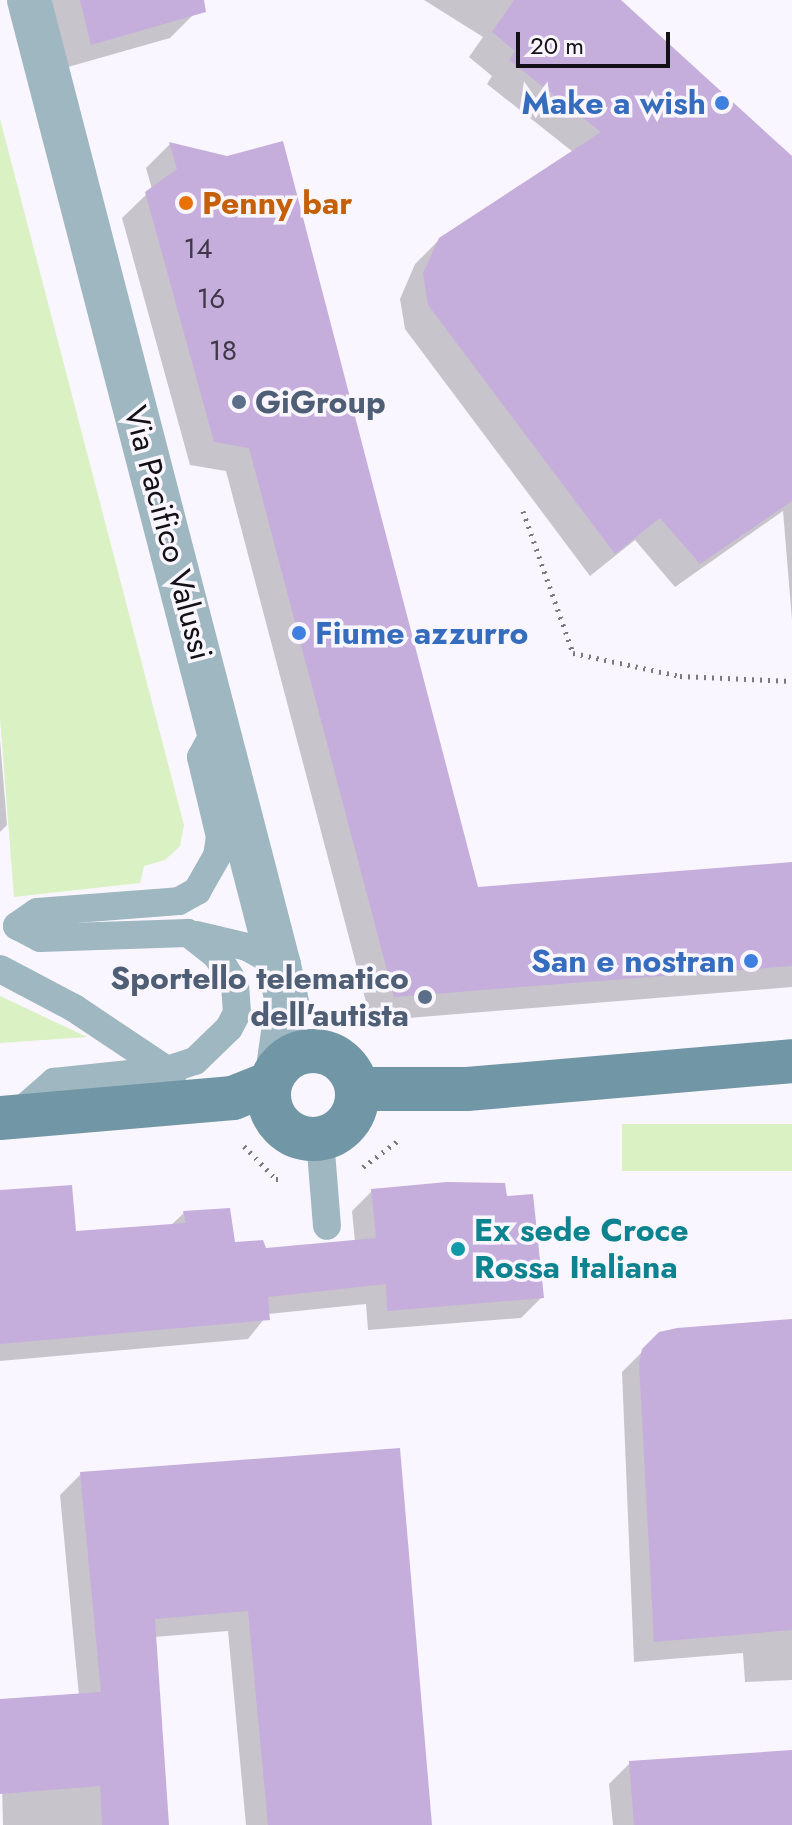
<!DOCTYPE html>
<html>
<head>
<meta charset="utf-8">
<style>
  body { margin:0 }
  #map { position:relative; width:792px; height:1825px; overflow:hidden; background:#faf6ff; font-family:Jost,sans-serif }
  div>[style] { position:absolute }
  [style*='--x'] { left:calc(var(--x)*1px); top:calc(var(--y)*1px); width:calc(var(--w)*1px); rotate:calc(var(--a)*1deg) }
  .green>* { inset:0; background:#d9f1c3; transform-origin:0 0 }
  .shadow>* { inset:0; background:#0003 }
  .building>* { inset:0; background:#c5aedc }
  .path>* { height:5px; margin-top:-2.5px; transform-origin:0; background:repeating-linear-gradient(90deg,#7c787f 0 2px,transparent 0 8px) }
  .lane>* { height:28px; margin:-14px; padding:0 14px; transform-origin:14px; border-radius:14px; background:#9eb7c1 }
  .street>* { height:44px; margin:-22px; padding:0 22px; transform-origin:22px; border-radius:22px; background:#9eb7c1 }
  .secondary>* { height:44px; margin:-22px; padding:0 22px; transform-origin:22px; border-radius:22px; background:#7197a6 }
  .secondary>.ring { margin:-22px; padding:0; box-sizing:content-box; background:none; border:44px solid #7197a6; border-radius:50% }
  .dots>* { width:22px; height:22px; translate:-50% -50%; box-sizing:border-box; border:4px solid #faf6ff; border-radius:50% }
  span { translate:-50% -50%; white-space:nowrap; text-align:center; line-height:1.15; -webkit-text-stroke:7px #faf6ff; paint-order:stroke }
  .number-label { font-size:28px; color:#403848 }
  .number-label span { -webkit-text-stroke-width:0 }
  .shop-label { font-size:32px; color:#366cbe; font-weight:700 }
  .right { translate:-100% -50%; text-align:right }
  .left { translate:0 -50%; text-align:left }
  .food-label { font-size:32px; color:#c56008; font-weight:700 }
  .service-label { font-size:32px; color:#4e5e75; font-weight:700 }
  .street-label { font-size:32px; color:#141116 }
  .culture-label { font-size:32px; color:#0d838f; font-weight:700 }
  .scale { position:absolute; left:516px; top:32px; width:154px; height:36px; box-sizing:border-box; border:4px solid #141116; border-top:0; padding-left:10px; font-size:24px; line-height:28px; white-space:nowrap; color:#141116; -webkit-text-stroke:6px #faf6ff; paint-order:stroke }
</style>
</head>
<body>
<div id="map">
  <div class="green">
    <div style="clip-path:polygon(0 119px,184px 825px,180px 846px,165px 860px,144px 866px,140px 883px,14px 897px,0 718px)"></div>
    <div style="clip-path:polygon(0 996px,87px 1037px,0 1043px)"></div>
    <div style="left:792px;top:1124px;width:47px;height:170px;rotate:90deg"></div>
  </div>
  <div class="shadow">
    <div style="clip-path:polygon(50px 0,190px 0,194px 14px,170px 38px,68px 67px)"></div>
    <div style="clip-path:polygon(424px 0,618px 0,792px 158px,792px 620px,783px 511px,675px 587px,635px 540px,590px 576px,405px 329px,400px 299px,415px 264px,440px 239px,573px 152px,487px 84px,492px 76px,469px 57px,483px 37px)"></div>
    <div style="clip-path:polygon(170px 144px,477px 889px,792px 864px,792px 987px,371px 1021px,226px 471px,190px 465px,122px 218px,152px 189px,146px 168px)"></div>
    <div style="clip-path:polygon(0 740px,7px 825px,0 832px)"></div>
    <div style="clip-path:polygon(372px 1191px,541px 1298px,521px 1318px,368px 1330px,366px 1304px,268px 1314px,248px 1339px,0 1361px,0 1192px,74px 1233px,170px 1226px,184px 1213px,233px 1244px,264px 1251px,355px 1242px,352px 1211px)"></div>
    <div style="clip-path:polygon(792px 1321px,792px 1680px,745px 1682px,743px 1653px,634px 1662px,622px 1372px,660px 1334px)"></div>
    <div style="clip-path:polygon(398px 1450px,429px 1825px,246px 1825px,228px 1631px,154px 1637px,167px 1825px,3px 1825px,0 1701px,79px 1696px,60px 1495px,81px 1474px)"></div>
    <div style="clip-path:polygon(792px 1752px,792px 1825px,613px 1825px,609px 1784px,630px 1763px)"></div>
  </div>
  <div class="building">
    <div style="clip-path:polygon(80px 0,204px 0,206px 12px,91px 45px)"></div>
    <div style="clip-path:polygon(514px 0,621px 0,792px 156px,792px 501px,700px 564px,660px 518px,615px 554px,428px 305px,423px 273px,439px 238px,601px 132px,509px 60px,515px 51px,492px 32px)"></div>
    <div style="clip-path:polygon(283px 141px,478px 887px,792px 862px,792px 966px,394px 997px,249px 448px,214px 442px,145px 192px,177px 169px,169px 142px,227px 156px)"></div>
    <div style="clip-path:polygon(447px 1182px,505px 1183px,507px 1196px,533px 1194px,544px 1298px,387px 1311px,386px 1284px,268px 1297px,270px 1320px,0 1344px,0 1190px,72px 1185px,76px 1231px,186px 1223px,183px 1211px,230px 1208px,235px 1242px,263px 1240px,266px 1248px,376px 1238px,371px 1189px)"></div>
    <div style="clip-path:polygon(792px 1319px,792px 1630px,654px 1642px,639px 1363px,642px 1349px,659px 1332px,677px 1328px)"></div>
    <div style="clip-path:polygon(400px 1448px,432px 1825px,268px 1825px,248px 1611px,155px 1619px,169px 1825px,102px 1825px,100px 1786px,0 1794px,0 1699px,101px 1692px,80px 1472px)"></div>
    <div style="clip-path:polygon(792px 1750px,792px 1825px,634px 1825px,629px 1761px)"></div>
  </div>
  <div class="path">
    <div style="--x:523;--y:511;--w:151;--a:70.6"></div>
    <div style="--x:573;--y:653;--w:109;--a:12.1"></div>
    <div style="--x:680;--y:676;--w:112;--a:2.6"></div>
    <div style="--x:244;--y:1146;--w:46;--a:45.9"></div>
    <div style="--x:276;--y:1179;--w:8;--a:0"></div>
    <div style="--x:363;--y:1167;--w:45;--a:-36.9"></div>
  </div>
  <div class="lane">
    <div style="--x:197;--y:935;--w:51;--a:13.5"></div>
    <div style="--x:247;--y:947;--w:37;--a:29"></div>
    <div style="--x:0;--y:969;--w:84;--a:27.8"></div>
    <div style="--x:74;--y:1008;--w:119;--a:33.7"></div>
    <div style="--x:15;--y:1116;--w:52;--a:-41.1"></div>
    <div style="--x:54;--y:1082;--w:114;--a:-6.1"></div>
    <div style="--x:167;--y:1070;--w:29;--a:-18"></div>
    <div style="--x:195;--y:1061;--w:47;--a:-44.1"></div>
    <div style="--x:229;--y:1028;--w:17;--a:-62"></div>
    <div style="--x:237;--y:1013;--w:29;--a:-94"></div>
    <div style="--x:235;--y:984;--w:35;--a:-123"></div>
    <div style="--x:216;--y:955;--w:36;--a:-142"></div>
    <div style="--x:188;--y:933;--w:148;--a:178.1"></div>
    <div style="--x:40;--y:938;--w:26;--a:-152"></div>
    <div style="--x:17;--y:926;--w:24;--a:-35"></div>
    <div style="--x:37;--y:912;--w:142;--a:-4.4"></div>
    <div style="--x:179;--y:901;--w:21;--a:-29"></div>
    <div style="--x:197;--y:891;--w:40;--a:-60.3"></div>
    <div style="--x:217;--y:856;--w:19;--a:-81"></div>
    <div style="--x:220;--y:837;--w:82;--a:-103.4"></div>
    <div style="--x:201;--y:757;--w:37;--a:-61"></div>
    <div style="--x:320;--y:1139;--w:87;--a:85.4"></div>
  </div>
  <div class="street">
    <div style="--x:29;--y:0;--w:997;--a:75.48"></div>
    <div style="--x:279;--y:965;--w:40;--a:78"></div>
    <div style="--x:287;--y:1004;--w:65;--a:98"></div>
  </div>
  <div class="secondary">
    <div class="ring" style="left:269px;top:1051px;width:44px;height:44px"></div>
    <div style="--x:358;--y:1089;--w:109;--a:0"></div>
    <div style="--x:467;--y:1089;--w:326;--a:-4.9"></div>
    <div style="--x:0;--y:1118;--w:234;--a:-4.9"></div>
    <div style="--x:233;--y:1098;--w:40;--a:-22"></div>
  </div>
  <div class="dots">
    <div style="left:722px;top:103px;background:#3f7fe0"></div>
    <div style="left:186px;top:203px;background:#e8710a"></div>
    <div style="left:239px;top:402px;background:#5c6f8a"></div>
    <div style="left:299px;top:633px;background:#3f7fe0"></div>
    <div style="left:751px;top:961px;background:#3f7fe0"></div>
    <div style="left:425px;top:997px;background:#5c6f8a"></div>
    <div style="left:458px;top:1249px;background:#0f9aa8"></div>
  </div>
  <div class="number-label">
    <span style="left:198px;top:249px">14</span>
    <span style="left:211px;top:299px">16</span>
    <span style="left:223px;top:351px">18</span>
  </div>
  <div class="shop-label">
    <span class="right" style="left:706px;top:103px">Make a wish</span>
    <span class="left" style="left:315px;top:633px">Fiume azzurro</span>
    <span class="right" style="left:735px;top:961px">San e nostran</span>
  </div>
  <div class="food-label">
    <span class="left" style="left:202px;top:203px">Penny bar</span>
  </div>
  <div class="service-label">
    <span class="left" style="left:255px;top:402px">GiGroup</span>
    <span class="right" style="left:409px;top:997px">Sportello telematico<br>dell'autista</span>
  </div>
  <div class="street-label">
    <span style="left:168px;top:533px;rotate:75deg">Via Pacifico Valussi</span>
  </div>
  <div class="culture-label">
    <span class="left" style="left:474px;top:1249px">Ex sede Croce<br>Rossa Italiana</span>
  </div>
  <div class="scale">20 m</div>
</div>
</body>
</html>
